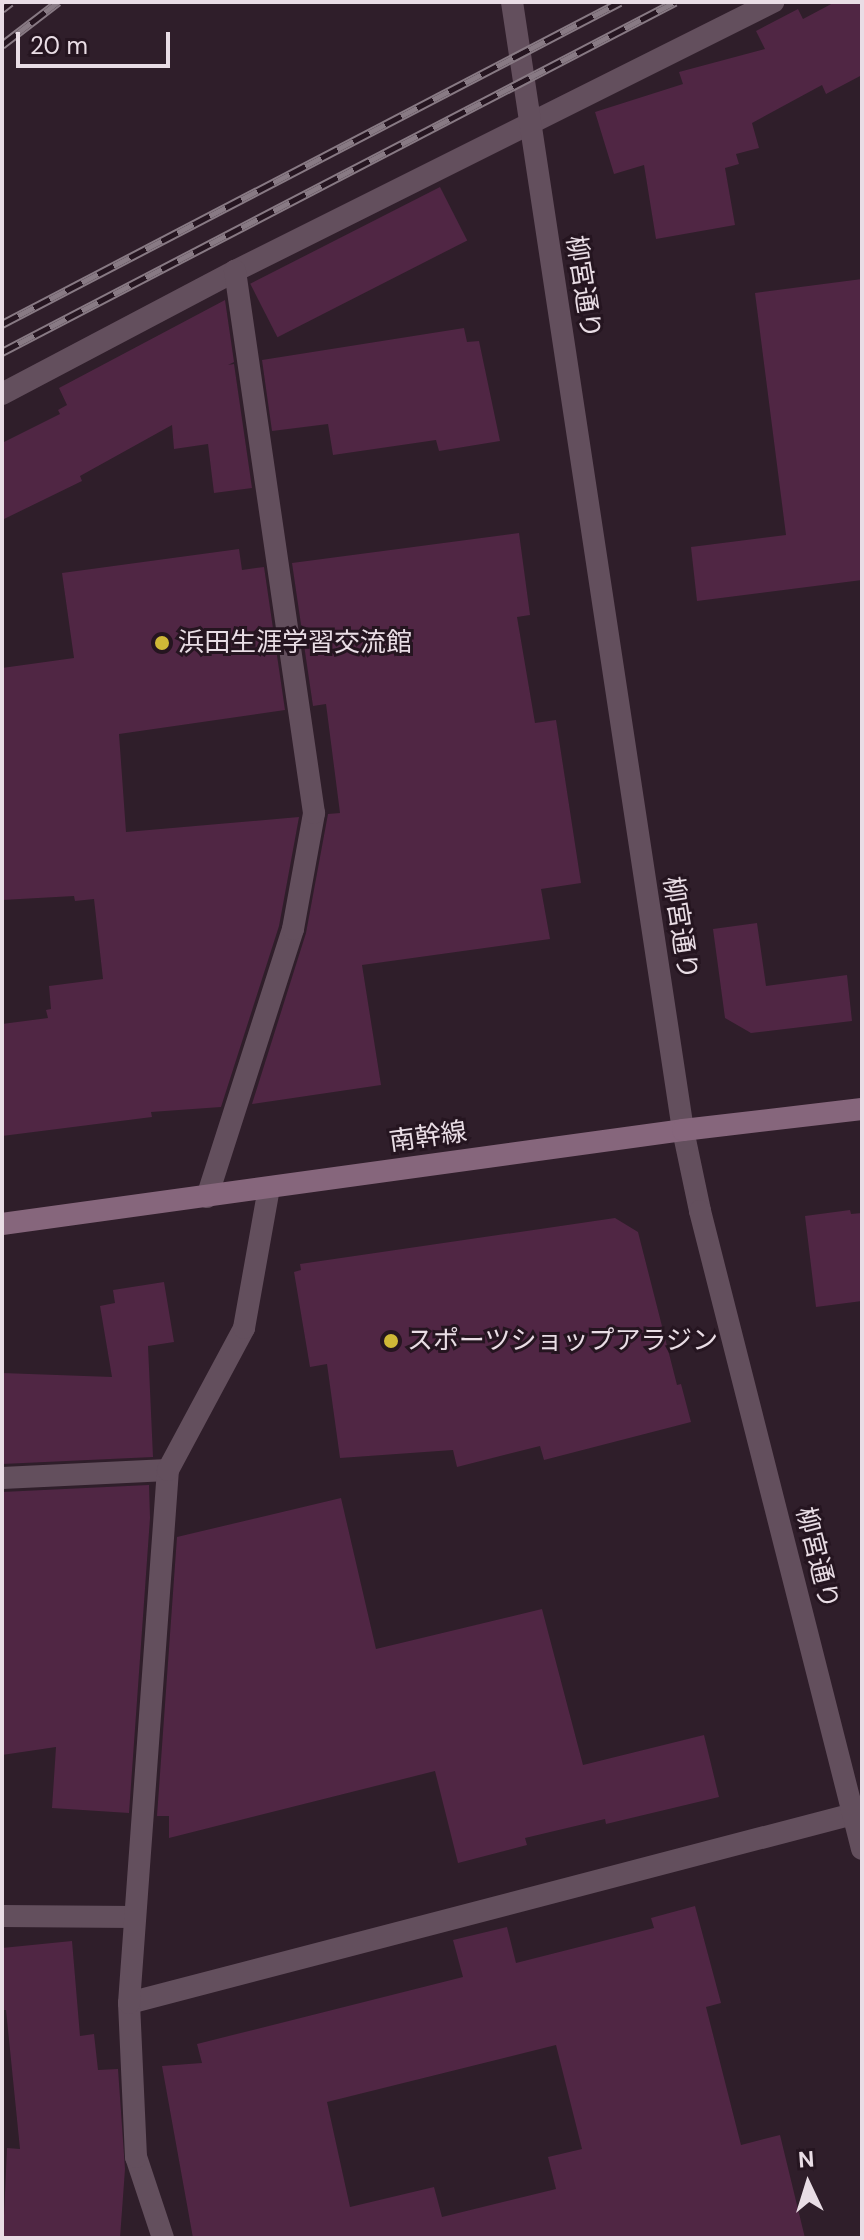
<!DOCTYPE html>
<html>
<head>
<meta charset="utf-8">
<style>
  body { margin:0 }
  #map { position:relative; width:864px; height:2240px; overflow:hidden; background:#2f1e2a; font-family:"DM Sans","Noto Sans JP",sans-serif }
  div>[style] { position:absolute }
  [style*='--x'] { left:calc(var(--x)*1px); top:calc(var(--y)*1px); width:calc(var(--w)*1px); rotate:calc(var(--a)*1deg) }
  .building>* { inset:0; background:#502644; transform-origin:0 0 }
  .minor>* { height:22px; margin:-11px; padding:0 11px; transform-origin:11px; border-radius:11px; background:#634f5d }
  .tertiary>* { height:22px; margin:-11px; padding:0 11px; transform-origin:11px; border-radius:11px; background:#634f5d }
  .secondary>* { height:22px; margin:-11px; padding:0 11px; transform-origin:11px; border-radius:11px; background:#86667c }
  .rail>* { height:9px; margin-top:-4.5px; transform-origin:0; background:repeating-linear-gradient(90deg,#251520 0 18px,#887a84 0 36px); box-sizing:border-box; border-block:2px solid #887a84 }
  .dots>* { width:22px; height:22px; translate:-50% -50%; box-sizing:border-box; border:4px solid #251520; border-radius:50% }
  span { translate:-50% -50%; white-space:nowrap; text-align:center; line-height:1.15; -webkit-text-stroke:6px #251520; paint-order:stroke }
  .street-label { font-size:26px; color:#e9dde5 }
  .poi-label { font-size:26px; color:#e9dde5 }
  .left { translate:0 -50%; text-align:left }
  .frame { position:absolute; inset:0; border:4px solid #e9dde5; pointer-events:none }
  .north { position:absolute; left:768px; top:2144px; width:80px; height:80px; -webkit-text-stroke:6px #251520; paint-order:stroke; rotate:356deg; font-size:22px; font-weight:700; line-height:32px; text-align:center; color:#e9dde5 }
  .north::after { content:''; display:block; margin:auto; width:28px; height:36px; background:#e9dde5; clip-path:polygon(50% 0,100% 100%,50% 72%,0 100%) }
  .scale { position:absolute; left:16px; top:32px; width:154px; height:36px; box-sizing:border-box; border:4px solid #e9dde5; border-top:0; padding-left:10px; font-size:24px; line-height:28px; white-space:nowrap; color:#e9dde5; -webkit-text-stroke:6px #251520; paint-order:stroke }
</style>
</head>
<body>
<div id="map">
  <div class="building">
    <div style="clip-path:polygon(835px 2px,862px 2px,862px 75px,826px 94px,822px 85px,752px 123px,759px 148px,736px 154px,739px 164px,725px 168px,735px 225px,656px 239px,644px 165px,614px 174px,595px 112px,683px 84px,679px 72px,765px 49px,756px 31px,798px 9px,803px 19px)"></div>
    <div style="left:440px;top:187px;width:60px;height:213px;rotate:63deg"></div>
    <div style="clip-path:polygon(862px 279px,862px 580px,697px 601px,691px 547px,786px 535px,755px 293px)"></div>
    <div style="clip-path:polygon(225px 300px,234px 362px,228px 365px,234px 364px,252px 488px,214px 493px,208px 444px,174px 449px,172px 425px,80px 476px,82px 481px,2px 520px,2px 443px,60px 414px,58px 410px,67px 405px,59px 388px)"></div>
    <div style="clip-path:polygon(464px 328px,467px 342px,479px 341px,500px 441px,439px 451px,436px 440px,333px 455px,328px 424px,272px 431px,262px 360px)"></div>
    <div style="clip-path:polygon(519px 533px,530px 615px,517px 617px,535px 723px,556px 720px,581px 883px,541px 889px,550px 939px,362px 965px,381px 1085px,252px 1104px,306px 933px,328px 814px,340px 813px,326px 704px,313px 706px,292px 563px)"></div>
    <div style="clip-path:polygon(239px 549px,242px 570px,264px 567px,285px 710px,119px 734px,126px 832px,299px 817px,279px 926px,221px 1107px,151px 1112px,152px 1117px,2px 1136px,2px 1024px,48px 1018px,46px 1010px,51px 1009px,49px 986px,103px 979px,94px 899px,75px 901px,74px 896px,2px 900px,2px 668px,74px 658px,62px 573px)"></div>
    <div style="clip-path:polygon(757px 923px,766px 986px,847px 975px,852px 1021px,751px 1033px,725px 1018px,713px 929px)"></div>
    <div style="clip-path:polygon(850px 1210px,851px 1214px,862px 1213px,862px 1301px,816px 1307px,805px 1216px)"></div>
    <div style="clip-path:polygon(615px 1218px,638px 1232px,677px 1385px,681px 1384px,691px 1422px,544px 1460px,540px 1446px,457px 1467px,453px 1450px,340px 1458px,327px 1364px,310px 1367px,294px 1272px,301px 1270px,300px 1264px)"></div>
    <div style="clip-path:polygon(164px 1282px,174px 1342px,148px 1346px,153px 1457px,2px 1464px,2px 1373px,112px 1377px,100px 1306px,115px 1303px,113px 1290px)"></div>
    <div style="clip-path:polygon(149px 1485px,150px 1518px,129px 1813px,52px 1808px,56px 1747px,2px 1755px,2px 1492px)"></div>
    <div style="clip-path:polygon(341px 1498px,376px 1649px,542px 1609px,583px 1765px,704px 1735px,719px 1797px,606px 1824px,605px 1819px,525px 1838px,527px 1845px,458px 1863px,435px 1771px,169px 1838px,169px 1816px,157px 1816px,177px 1537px)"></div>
    <div style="clip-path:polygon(evenodd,695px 1906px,721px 2003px,706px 2007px,741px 2145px,780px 2135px,805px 2238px,193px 2238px,162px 2066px,202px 2063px,197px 2044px,463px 1977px,453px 1940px,507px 1927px,516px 1963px,654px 1928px,651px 1918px,695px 1906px,556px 2045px,582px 2149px,548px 2157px,556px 2189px,442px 2217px,434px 2187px,350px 2207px,327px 2102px,556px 2045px)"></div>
    <div style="clip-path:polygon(72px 1941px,80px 2036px,94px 2034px,98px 2070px,118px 2069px,125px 2169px,120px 2238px,3px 2238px,7px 2148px,20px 2149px,6px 2010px,2px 2010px,2px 1948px)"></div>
  </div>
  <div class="minor">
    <div style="--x:2;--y:394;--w:263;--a:-27.8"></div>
    <div style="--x:235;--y:271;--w:602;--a:-26.57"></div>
    <div style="--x:207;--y:1197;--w:281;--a:-72.2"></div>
    <div style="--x:293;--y:929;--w:118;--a:-79.7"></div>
    <div style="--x:314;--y:813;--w:548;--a:-98.29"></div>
    <div style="--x:2;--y:1478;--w:166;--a:-2.8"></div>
    <div style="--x:2;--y:1916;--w:133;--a:0.4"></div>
    <div style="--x:129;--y:2003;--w:748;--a:-14.63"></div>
    <div style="--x:163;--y:2238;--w:85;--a:-108.4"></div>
    <div style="--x:136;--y:2157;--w:154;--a:-92.6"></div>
    <div style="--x:129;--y:2003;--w:534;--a:-85.82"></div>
    <div style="--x:168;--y:1470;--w:161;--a:-61.8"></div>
    <div style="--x:244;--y:1328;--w:142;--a:-79.9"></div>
  </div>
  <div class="tertiary">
    <div style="--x:512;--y:2;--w:1141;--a:81.38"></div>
    <div style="--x:683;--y:1130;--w:83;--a:78.1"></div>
    <div style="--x:700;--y:1211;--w:658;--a:75.75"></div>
  </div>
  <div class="secondary">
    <div style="--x:2;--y:1224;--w:687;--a:-7.86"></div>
    <div style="--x:683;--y:1130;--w:180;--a:-6.7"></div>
  </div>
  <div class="rail">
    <div style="--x:2;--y:9;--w:11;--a:-38"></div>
    <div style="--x:2;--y:45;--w:71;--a:-37.5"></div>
    <div style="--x:2;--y:324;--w:697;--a:-27.52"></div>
    <div style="--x:2;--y:352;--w:759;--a:-27.48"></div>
  </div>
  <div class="dots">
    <div style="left:162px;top:643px;background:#cfb837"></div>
    <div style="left:391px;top:1341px;background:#cfb837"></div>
  </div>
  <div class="street-label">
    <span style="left:583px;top:287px;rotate:81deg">柳宮通り</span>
    <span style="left:680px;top:928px;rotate:81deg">柳宮通り</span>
    <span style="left:428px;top:1137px;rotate:-8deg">南幹線</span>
    <span style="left:817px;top:1558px;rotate:76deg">柳宮通り</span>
  </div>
  <div class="poi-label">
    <span class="left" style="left:178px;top:643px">浜田生涯学習交流館</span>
    <span class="left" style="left:407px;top:1341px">スポーツショップアラジン</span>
  </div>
  <div class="frame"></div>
  <div class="north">N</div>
  <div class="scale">20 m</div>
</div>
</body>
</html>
